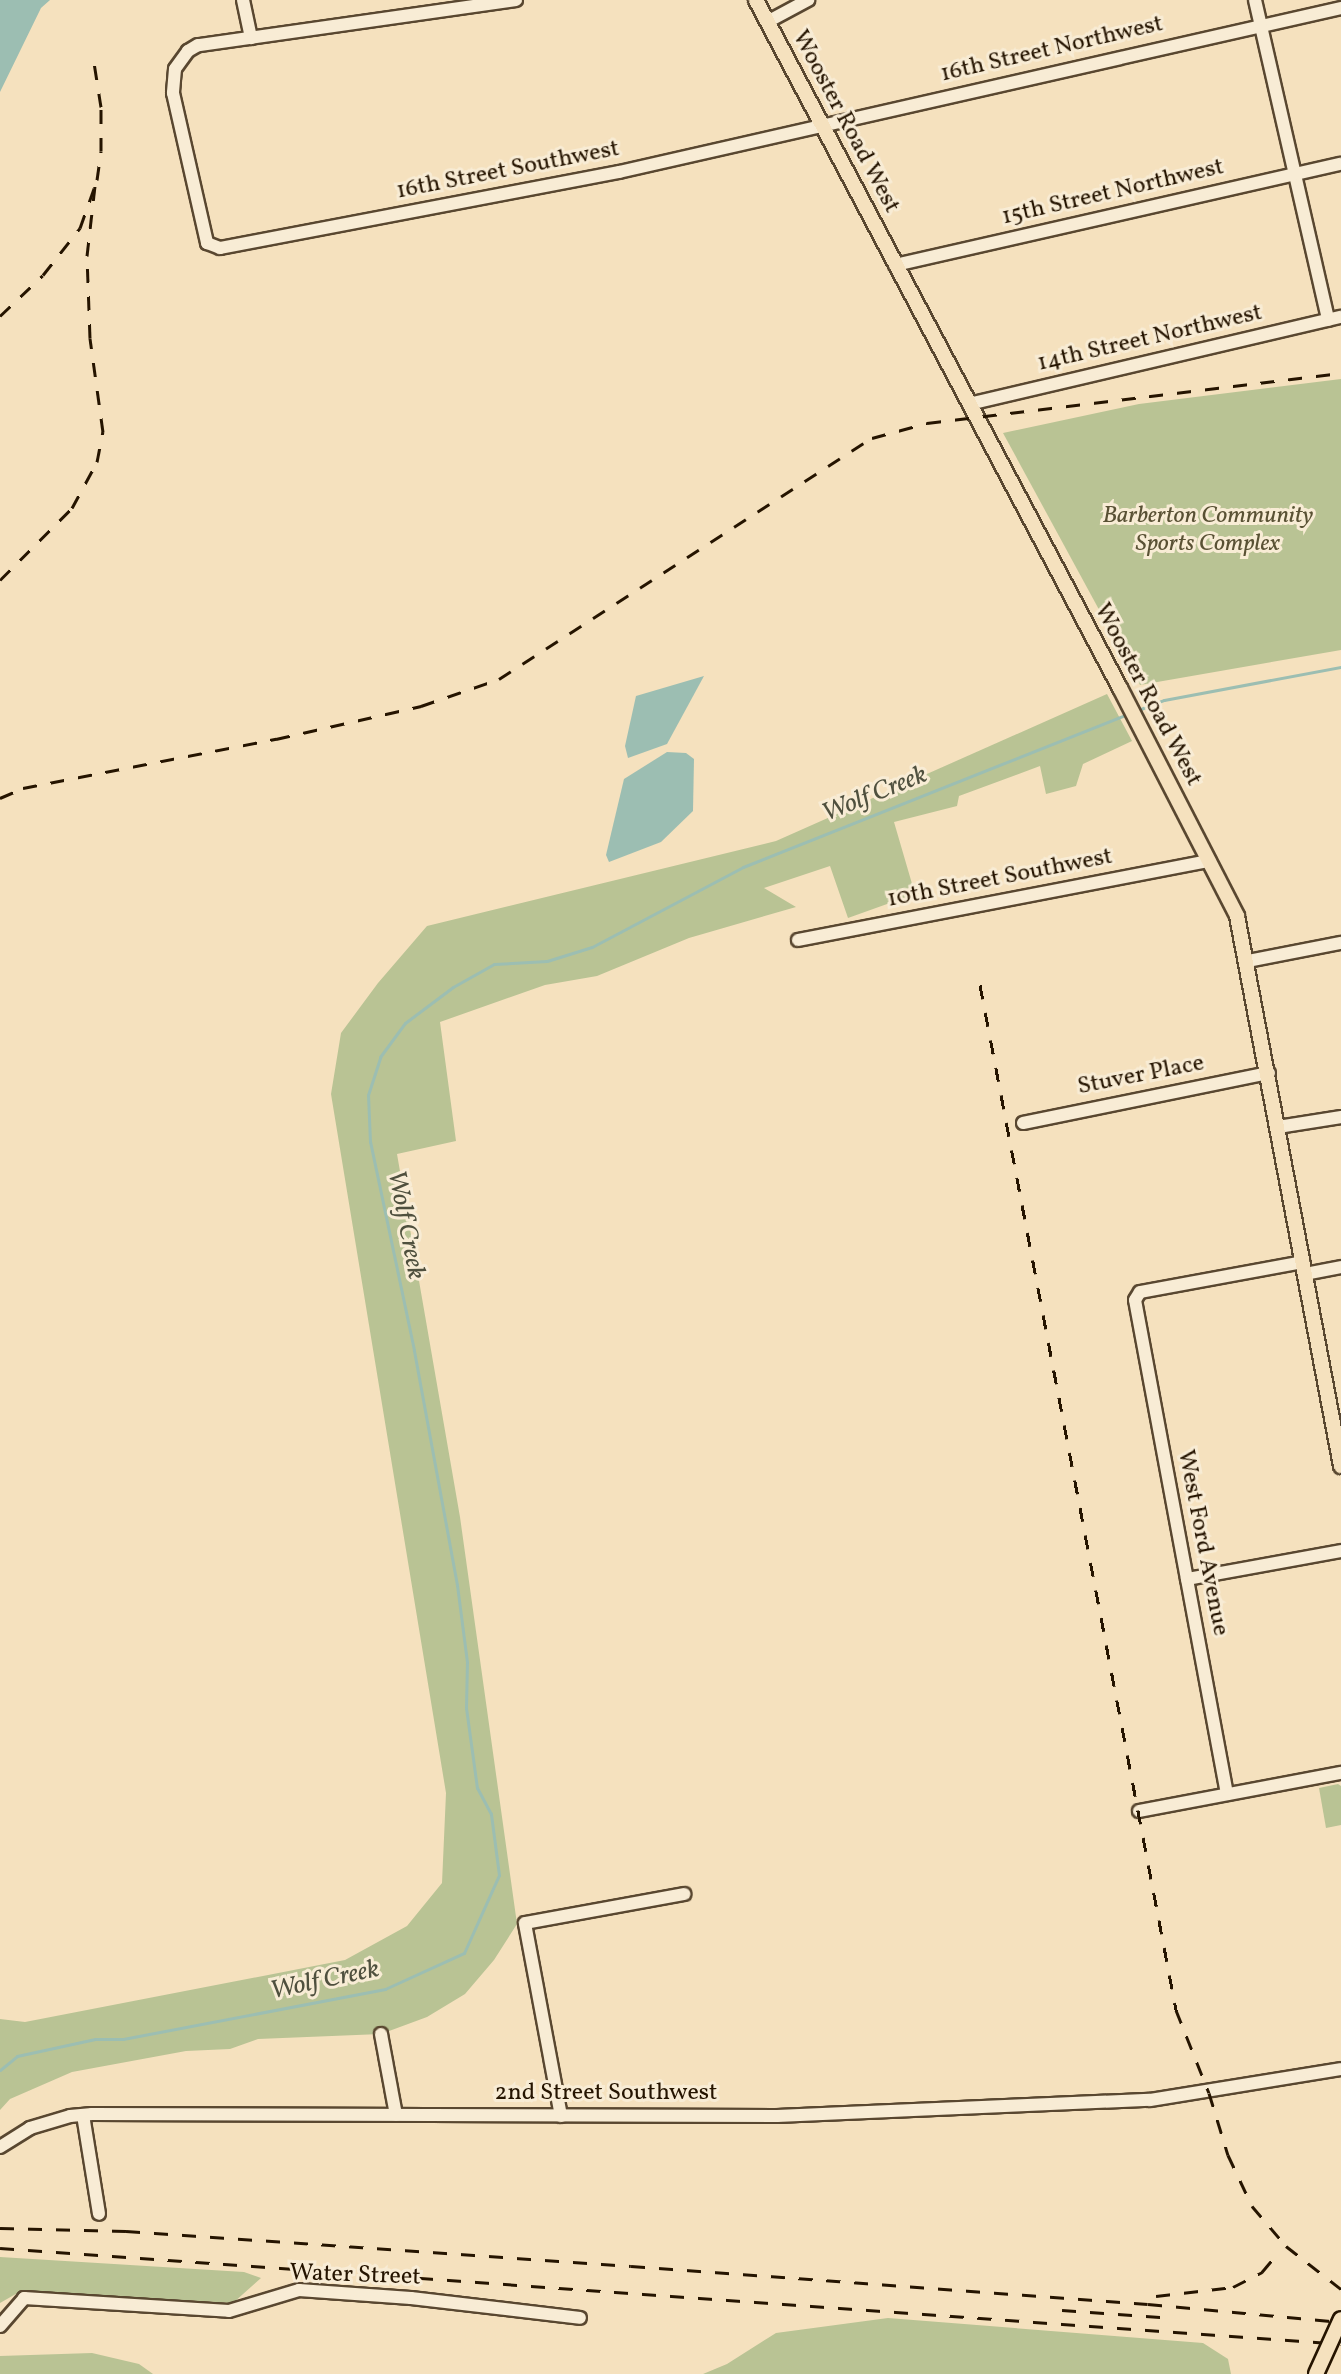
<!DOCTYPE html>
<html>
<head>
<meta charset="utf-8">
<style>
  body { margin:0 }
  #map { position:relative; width:1341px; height:2374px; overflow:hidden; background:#f5e1be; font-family:Vollkorn,serif }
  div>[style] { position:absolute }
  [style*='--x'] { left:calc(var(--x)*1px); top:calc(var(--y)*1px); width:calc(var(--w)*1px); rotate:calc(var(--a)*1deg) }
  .green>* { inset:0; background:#b9c394 }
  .water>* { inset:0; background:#9cbeb2 }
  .stream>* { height:3px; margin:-1.5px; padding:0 1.5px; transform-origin:1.5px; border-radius:1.5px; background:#9cbeb2 }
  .roads { filter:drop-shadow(2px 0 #594730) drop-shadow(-2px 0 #594730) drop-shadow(0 2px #594730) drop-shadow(0 -2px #594730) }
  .minor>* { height:12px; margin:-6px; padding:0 6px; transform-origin:6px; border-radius:6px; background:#f8ecd5 }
  .major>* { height:14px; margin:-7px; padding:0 7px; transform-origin:7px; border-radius:7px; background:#f5e1be }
  .rail>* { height:3px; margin-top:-1.5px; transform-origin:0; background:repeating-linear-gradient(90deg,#251400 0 14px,transparent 0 28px) }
  .bridges { filter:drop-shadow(2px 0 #251400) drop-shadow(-2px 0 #251400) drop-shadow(0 2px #251400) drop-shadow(0 -2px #251400) }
  .major-bridge>* { height:14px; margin:-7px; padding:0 7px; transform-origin:7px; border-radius:7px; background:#f5e1be }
  span { translate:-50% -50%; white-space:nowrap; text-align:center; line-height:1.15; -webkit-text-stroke:6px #f8ecd5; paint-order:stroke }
  .street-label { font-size:24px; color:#251400 }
  .park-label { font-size:24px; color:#595134; font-style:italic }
  .water-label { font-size:26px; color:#4f503e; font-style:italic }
</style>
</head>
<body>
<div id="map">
  <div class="green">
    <div style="clip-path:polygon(1341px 379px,1341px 650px,1140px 685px,1003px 433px,1139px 404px)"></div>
    <div style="clip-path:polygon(1107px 694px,1132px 741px,1083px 764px,1076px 786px,1046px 794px,1040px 766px,959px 796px,957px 806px,894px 822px,915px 894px,848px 918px,830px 866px,764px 888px,796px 907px,689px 938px,597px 976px,545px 985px,440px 1022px,456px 1141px,397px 1154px,460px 1517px,517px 1924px,494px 1960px,465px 1994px,427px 2017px,381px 2034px,258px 2039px,230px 2049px,186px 2051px,72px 2072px,10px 2099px,0 2110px,0 2019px,25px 2022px,345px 1960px,407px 1926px,442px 1883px,446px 1793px,331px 1094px,341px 1033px,378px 983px,427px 926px,776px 841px)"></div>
    <div style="clip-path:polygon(1338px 1784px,1341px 1786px,1341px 1825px,1326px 1828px,1319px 1788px)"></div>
    <div style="clip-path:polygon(0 2257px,244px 2272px,261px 2278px,233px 2303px,21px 2291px,0 2303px)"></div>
    <div style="clip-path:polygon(888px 2318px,1203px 2343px,1228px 2359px,1231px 2374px,703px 2374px,727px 2364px,776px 2333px)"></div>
    <div style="clip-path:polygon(92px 2353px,139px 2364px,153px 2374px,0 2374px,0 2356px)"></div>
  </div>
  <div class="water">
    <div style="clip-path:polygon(0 0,50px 0,41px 8px,0 92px)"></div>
    <div style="clip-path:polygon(704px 676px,667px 744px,628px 758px,625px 746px,636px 696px)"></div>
    <div style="clip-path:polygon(667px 752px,686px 753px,694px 759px,693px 811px,661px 842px,609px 862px,606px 855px,624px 779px)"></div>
  </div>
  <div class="stream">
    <div style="--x:1138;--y:710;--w:28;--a:-21"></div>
    <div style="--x:1164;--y:700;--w:180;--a:-10.6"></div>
    <div style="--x:0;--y:2070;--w:22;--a:-39"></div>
    <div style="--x:17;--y:2056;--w:80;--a:-12.3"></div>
    <div style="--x:95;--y:2039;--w:28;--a:0"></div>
    <div style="--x:123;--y:2039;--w:267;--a:-10.8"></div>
    <div style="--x:385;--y:1989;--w:87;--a:-24.5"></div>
    <div style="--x:464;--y:1953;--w:85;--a:-65.8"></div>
    <div style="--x:499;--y:1875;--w:62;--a:-97.5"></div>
    <div style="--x:491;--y:1814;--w:30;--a:-118"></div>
    <div style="--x:477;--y:1788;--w:81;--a:-97.8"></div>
    <div style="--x:466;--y:1708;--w:46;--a:-88.8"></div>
    <div style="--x:467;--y:1662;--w:78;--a:-97.4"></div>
    <div style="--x:457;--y:1585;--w:239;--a:-100.4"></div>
    <div style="--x:414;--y:1350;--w:213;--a:-101.9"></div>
    <div style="--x:370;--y:1142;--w:47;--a:-92.4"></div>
    <div style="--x:368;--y:1095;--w:40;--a:-72"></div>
    <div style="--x:380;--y:1057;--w:42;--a:-53.7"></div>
    <div style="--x:405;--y:1023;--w:60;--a:-36.9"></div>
    <div style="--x:453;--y:987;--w:47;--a:-29.3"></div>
    <div style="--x:494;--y:964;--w:53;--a:-3.2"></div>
    <div style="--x:547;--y:961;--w:47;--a:-17.3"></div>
    <div style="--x:592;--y:947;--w:171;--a:-27.9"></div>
    <div style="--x:743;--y:867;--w:413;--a:-21.7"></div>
  </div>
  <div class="roads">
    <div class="minor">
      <div style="--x:243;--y:0;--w:39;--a:78"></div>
      <div style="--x:516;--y:0;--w:321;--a:171.9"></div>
      <div style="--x:198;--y:45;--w:12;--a:149"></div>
      <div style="--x:188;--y:51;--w:22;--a:126"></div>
      <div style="--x:175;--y:69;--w:24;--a:95"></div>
      <div style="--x:173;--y:93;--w:154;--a:77.2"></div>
      <div style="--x:207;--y:243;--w:14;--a:21"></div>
      <div style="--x:220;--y:248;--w:406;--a:-10.8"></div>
      <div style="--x:619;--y:172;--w:740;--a:-12.8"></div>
      <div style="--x:1255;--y:0;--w:328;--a:77.1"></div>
      <div style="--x:767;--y:22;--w:47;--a:-28.2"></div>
      <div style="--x:895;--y:265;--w:457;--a:-12.8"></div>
      <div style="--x:969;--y:404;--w:382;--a:-13.2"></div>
      <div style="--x:798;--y:940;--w:419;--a:-10.9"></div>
      <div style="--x:1248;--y:961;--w:95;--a:-11"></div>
      <div style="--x:1023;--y:1123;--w:251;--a:-11.5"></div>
      <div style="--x:1278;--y:1127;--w:64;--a:-9"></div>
      <div style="--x:1305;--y:1274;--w:37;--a:-11"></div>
      <div style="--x:1187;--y:1579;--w:157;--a:-10.3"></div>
      <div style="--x:1227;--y:1794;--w:502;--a:-100.55"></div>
      <div style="--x:1135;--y:1300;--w:9;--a:-58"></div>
      <div style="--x:1140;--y:1292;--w:166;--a:-10.4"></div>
      <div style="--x:1139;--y:1811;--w:206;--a:-10.7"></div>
      <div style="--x:381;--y:2034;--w:82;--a:79.5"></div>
      <div style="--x:83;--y:2115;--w:100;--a:80.8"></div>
      <div style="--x:561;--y:2116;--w:196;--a:-100.6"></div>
      <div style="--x:525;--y:1923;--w:162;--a:-10.3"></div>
      <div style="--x:0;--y:2147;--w:36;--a:-32"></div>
      <div style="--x:30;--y:2128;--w:42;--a:-16.7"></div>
      <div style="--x:70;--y:2116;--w:22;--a:-5"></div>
      <div style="--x:92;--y:2114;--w:685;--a:0.17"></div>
      <div style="--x:777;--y:2116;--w:373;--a:-2.5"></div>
      <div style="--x:1150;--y:2100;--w:193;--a:-9.2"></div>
      <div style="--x:0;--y:2326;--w:37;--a:-49"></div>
      <div style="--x:24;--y:2298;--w:205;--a:3.6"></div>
      <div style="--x:229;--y:2311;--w:73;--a:-16.7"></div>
      <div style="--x:299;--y:2290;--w:112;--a:4.1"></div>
      <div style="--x:411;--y:2298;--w:170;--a:6.7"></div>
    </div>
    <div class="major">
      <div style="--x:756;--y:0;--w:778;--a:62.12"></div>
      <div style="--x:1120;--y:688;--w:256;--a:62.8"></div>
      <div style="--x:1237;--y:916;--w:560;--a:79.29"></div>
    </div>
  </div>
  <div class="rail">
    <div style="--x:0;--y:316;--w:59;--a:-43.6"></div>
    <div style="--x:43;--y:275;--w:60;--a:-51.8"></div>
    <div style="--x:80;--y:228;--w:51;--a:-70.5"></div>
    <div style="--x:97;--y:180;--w:29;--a:-82"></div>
    <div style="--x:101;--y:151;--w:44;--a:-90"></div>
    <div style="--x:101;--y:107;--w:52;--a:-98.9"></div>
    <div style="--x:0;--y:580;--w:102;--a:-45"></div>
    <div style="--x:72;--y:508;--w:52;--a:-61.5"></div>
    <div style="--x:97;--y:462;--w:31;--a:-79"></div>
    <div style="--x:103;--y:432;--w:95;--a:-97.9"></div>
    <div style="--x:90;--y:338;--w:82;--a:-92.1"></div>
    <div style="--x:87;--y:256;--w:70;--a:-83.5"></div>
    <div style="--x:0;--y:798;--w:25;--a:-23"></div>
    <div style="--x:23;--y:788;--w:258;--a:-11"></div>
    <div style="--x:276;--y:739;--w:149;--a:-12.8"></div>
    <div style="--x:421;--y:706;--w:83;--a:-19.1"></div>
    <div style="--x:499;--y:679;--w:444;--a:-32.9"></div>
    <div style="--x:872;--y:438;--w:57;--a:-15.3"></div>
    <div style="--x:927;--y:423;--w:417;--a:-6.9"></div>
    <div style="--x:980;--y:985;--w:1044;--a:79.17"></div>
    <div style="--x:1176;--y:2010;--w:89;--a:68.3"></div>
    <div style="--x:1209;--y:2093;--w:65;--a:73"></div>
    <div style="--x:1228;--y:2155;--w:56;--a:64.8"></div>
    <div style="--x:1252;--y:2206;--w:52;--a:49.6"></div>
    <div style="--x:1286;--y:2246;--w:70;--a:38"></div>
    <div style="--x:0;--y:2228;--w:126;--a:1.4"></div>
    <div style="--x:126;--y:2231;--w:506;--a:3.96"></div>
    <div style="--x:631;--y:2266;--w:518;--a:4.2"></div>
    <div style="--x:1148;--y:2304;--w:194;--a:5.3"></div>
    <div style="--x:0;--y:2248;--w:1344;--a:4.09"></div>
    <div style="--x:1156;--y:2296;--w:78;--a:-6.7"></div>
    <div style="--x:1233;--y:2287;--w:33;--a:-27"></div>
    <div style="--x:1262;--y:2272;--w:17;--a:-50"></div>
    <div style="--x:1062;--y:2310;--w:112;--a:4.1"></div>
  </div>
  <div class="bridges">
    <div class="major-bridge">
      <div style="--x:1316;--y:2374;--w:60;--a:-65.6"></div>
    </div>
  </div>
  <div class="street-label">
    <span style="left:1052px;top:50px;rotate:-13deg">16th Street Northwest</span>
    <span style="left:845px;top:122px;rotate:62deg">Wooster Road West</span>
    <span style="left:508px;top:171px;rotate:-11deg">16th Street Southwest</span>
    <span style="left:1113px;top:193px;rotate:-13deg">15th Street Northwest</span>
    <span style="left:1150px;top:339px;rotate:-13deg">14th Street Northwest</span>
    <span style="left:1147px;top:695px;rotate:62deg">Wooster Road West</span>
    <span style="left:1000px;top:879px;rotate:-11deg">10th Street Southwest</span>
    <span style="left:1141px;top:1076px;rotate:-11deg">Stuver Place</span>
    <span style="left:1202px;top:1543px;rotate:79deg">West Ford Avenue</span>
    <span style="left:606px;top:2094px">2nd Street Southwest</span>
    <span style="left:355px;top:2276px;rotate:2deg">Water Street</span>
  </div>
  <div class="park-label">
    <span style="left:1208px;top:531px">Barberton Community<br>Sports Complex</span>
  </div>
  <div class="water-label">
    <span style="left:875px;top:795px;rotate:-22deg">Wolf Creek</span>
    <span style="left:405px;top:1225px;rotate:79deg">Wolf Creek</span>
    <span style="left:325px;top:1981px;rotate:-12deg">Wolf Creek</span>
  </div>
</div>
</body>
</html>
